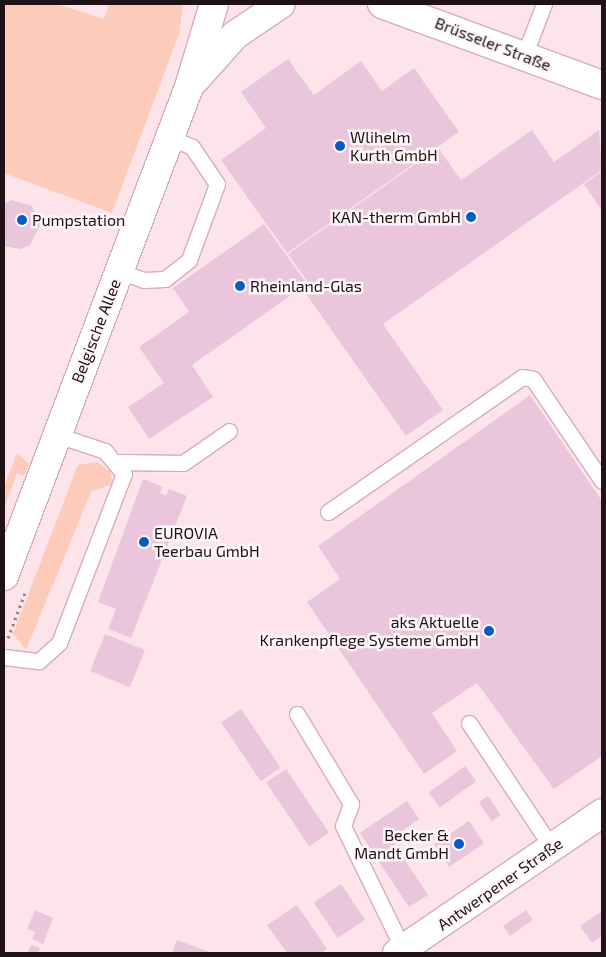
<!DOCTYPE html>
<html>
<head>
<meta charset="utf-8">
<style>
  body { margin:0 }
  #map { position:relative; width:606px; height:957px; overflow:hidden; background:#fde4ea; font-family:"Exo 2",sans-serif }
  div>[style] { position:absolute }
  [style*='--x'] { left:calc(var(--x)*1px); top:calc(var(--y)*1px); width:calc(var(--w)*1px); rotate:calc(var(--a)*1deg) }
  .green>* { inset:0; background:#fdcbb9 }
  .building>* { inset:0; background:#e9c6dc; transform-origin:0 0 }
  .path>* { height:3px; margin-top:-1.5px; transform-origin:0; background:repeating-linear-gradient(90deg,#978388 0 2.5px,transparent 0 6.5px) }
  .roads { filter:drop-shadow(1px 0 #d5adb8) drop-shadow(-1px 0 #d5adb8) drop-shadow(0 1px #d5adb8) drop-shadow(0 -1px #d5adb8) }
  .service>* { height:15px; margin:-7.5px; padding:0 7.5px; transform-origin:7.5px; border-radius:7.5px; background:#fff }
  .minor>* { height:28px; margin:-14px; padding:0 14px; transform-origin:14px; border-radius:14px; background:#fff }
  .dots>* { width:14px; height:14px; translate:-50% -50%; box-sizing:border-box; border:2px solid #fff6f8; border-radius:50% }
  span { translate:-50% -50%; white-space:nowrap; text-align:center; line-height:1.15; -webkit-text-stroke:5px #fff6f8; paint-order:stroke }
  .street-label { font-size:16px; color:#201217 }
  .poi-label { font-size:16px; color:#201217 }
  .left { translate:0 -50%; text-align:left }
  .right { translate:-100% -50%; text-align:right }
  .frame { position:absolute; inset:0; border:5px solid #201217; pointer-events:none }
</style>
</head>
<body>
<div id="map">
  <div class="green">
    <div style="clip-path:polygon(4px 4px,57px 4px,104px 19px,109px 4px,183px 4px,179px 34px,112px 213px,4px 173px)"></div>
    <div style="clip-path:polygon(17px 453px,29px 464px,24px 476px,17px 473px,4px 508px,4px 487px)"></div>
    <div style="clip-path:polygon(97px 462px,111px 472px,112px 484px,91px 492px,26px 650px,13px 634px,78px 465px)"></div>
  </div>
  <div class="building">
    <div style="clip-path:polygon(288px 59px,314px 95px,361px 61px,382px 91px,414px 68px,459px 132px,287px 253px,221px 160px,266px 128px,241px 92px)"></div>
    <div style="clip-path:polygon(532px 130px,554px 162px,599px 130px,602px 170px,383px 324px,443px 410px,406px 436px,304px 291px,327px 274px,310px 285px,288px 254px,438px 148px,461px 180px)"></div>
    <div style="clip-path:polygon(602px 171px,602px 211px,584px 184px)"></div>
    <div style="clip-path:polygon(11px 200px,32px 206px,40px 226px,30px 245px,20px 249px,4px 246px,4px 204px)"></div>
    <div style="clip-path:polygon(264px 224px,307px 284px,192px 365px,213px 397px,149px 439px,128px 407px,164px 383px,139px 347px,189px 312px,173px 288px)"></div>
    <div style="clip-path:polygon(530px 395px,602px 501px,602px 756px,554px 789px,477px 683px,432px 713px,457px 751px,424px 774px,307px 602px,340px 579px,318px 546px)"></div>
    <div style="clip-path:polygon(143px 479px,163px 487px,160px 493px,166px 495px,169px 489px,187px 496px,131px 638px,108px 629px,116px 609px,98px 602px)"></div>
    <div style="left:105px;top:634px;width:43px;height:40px;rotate:22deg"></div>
    <div style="left:241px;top:709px;width:71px;height:24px;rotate:56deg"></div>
    <div style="left:465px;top:766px;width:19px;height:45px;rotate:54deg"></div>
    <div style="left:286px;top:769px;width:77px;height:24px;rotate:56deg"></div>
    <div style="left:488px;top:796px;width:23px;height:11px;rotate:56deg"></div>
    <div style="clip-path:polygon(407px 801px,419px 819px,391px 839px,428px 895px,409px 907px,360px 833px)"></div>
    <div style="left:469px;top:821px;width:27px;height:42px;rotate:56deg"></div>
    <div style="left:341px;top:884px;width:43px;height:33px;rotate:56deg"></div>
    <div style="clip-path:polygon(297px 905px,327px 949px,321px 953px,287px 953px,267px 925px)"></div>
    <div style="clip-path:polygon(35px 910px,53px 918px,43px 944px,32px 939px,35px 932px,27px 929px)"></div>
    <div style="left:526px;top:910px;width:12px;height:28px;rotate:55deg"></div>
    <div style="clip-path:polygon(602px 911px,602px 936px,592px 943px,580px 926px)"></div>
    <div style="clip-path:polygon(177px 940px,212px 953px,172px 953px)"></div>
    <div style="clip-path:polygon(31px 945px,40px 948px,38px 953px,21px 953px,28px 952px)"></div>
  </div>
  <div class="path">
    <div style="--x:8;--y:638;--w:48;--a:-69.3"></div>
  </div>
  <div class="roads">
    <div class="service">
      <div style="--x:524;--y:56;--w:56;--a:-69"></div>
      <div style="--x:119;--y:271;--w:27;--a:20"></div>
      <div style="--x:144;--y:280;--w:21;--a:-3"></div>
      <div style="--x:165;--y:279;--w:31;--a:-38"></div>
      <div style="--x:189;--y:260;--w:81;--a:-69.8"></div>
      <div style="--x:217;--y:184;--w:45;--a:-124"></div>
      <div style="--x:192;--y:147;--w:24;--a:-156"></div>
      <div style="--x:118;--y:462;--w:65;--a:0.9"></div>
      <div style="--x:183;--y:463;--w:56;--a:-34.8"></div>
      <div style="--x:328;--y:512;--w:236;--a:-34.8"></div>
      <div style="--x:522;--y:377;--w:11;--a:10"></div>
      <div style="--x:533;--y:379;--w:123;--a:55.9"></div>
      <div style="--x:4;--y:657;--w:35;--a:7"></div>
      <div style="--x:39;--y:661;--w:27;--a:-42"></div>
      <div style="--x:59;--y:643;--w:181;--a:-69"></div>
      <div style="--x:124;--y:474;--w:30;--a:-130"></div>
      <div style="--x:105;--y:451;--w:51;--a:-161.6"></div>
      <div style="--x:297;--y:714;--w:105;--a:59"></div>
      <div style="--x:351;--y:804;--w:23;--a:110"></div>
      <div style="--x:343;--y:826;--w:137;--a:64"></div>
      <div style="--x:469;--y:723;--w:150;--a:56.4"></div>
    </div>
    <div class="minor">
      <div style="--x:382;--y:4;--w:234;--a:20.2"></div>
      <div style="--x:195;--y:80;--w:60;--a:-48.4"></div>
      <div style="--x:235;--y:35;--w:55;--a:-34"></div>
      <div style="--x:4;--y:576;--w:523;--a:-69.28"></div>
      <div style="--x:189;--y:87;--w:87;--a:-73.2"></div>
      <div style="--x:397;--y:953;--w:248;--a:-34.3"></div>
    </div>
  </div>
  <div class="dots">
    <div style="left:340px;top:146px;background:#085bc4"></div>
    <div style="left:471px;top:217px;background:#085bc4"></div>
    <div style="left:22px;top:220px;background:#085bc4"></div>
    <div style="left:240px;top:286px;background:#085bc4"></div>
    <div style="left:144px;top:542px;background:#085bc4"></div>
    <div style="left:489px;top:631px;background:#085bc4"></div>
    <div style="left:459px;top:844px;background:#085bc4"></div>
  </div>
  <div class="street-label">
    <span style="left:493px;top:44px;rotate:21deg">Brüsseler Straße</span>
    <span style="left:96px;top:331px;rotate:-69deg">Belgische Allee</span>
    <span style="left:500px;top:884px;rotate:-35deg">Antwerpener Straße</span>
  </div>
  <div class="poi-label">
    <span class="left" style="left:350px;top:146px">Wlihelm<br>Kurth GmbH</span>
    <span class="right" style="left:461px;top:217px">KAN-therm GmbH</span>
    <span class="left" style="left:32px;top:220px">Pumpstation</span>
    <span class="left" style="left:250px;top:286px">Rheinland-Glas</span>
    <span class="left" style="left:154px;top:542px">EUROVIA<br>Teerbau GmbH</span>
    <span class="right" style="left:479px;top:631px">aks Aktuelle<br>Krankenpflege Systeme GmbH</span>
    <span class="right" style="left:449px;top:844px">Becker &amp;<br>Mandt GmbH</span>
  </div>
  <div class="frame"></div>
</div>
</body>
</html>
